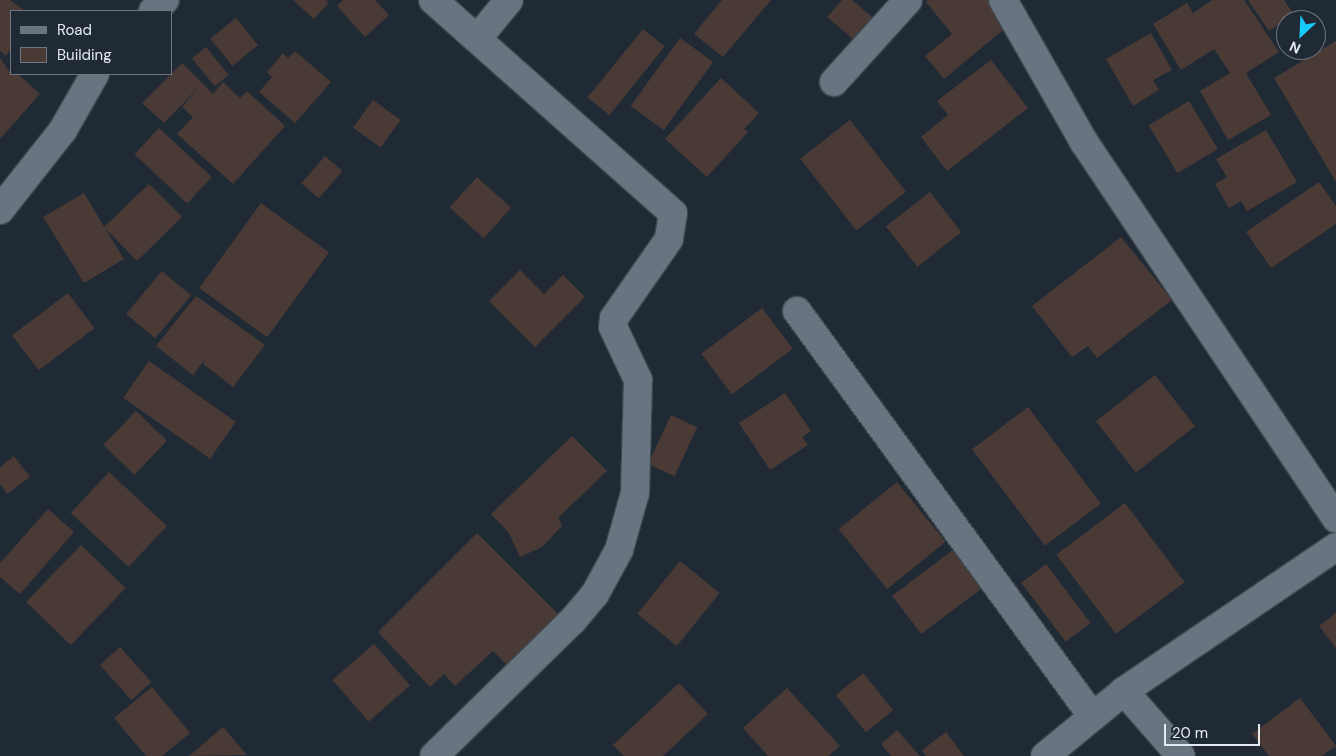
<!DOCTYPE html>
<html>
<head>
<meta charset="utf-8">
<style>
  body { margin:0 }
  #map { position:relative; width:1336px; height:756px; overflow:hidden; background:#202a35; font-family:"DM Sans",sans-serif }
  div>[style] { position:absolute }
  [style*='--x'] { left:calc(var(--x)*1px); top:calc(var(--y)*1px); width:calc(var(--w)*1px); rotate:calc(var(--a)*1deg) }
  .building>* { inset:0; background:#4a3a36; transform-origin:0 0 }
  .roads { filter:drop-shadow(1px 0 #3d474f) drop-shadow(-1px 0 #3d474f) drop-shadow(0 1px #3d474f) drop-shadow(0 -1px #3d474f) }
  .minor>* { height:28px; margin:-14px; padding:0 14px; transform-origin:14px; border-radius:14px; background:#687480 }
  span { translate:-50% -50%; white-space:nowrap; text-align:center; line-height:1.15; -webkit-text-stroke:4px #202a35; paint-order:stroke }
  .legend { position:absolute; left:10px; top:10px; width:162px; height:65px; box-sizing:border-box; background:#202a35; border:1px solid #6e7780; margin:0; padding:6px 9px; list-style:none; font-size:15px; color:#e3eaf1 }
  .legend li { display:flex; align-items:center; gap:10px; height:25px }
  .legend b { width:25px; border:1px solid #6e7780 }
  .north { position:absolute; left:1276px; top:10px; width:50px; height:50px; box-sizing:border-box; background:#202a35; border:1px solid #6e7780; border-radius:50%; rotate:205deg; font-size:14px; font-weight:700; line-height:20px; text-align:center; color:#e3eaf1 }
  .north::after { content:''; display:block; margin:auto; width:18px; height:22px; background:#16cafb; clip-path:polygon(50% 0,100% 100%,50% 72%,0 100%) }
  .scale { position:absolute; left:1164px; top:724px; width:96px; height:22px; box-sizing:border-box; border:2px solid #e3eaf1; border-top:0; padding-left:6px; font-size:15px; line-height:18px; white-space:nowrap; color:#e3eaf1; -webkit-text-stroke:4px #202a35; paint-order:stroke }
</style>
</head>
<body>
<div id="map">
  <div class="building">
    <div style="clip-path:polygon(0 0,10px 0,25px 11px,11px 11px,11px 48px,6px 56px,0 51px)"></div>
    <div style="clip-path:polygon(293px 0,326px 0,329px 3px,314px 19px)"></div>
    <div style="clip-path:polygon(343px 0,375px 0,389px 15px,365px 37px,337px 6px)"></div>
    <div style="clip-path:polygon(722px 0,771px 0,723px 57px,694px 34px)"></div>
    <div style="clip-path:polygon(842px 0,852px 0,879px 23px,860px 45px,827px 17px)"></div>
    <div style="clip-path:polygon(928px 0,989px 0,1010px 24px,944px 79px,925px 56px,952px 34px,926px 2px)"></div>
    <div style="clip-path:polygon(1212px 0,1244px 0,1279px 52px,1246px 73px,1271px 115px,1228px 140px,1200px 91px,1230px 73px,1214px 49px,1181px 70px,1153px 24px,1187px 3px,1193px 13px)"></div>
    <div style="clip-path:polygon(1248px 0,1284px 0,1294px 15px,1269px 31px)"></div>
    <div style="left:236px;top:18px;width:35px;height:33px;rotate:51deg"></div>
    <div style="left:643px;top:29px;width:28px;height:88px;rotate:39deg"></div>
    <div style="clip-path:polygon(1151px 33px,1172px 70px,1153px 80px,1159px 90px,1133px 106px,1106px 59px)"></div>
    <div style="left:680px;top:38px;width:41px;height:84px;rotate:36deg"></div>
    <div style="clip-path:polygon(1336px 41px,1336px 182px,1274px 78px)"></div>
    <div style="left:206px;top:47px;width:36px;height:18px;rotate:51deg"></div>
    <div style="clip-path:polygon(295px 51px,331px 82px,295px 123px,259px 92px,272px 77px,267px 72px,283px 53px,288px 58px)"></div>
    <div style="clip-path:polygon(0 58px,11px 74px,18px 74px,40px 94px,0 139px)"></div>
    <div style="clip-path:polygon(991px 60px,1028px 108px,947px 171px,921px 137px,948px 115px,937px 101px)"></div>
    <div style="clip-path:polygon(182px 63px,213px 94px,223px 82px,240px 98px,247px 91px,285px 126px,233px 184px,177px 134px,193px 117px,182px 107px,199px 87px,164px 123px,142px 103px)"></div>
    <div style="clip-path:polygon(721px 78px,759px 113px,744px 129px,748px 132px,707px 177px,665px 139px)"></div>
    <div style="left:373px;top:100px;width:34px;height:34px;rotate:36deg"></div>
    <div style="left:1189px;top:101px;width:56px;height:47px;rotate:59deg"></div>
    <div style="left:850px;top:120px;width:91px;height:63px;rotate:52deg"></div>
    <div style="left:159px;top:128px;width:72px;height:36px;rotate:43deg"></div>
    <div style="clip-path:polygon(1266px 130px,1297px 182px,1247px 211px,1241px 201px,1229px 208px,1215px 184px,1227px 177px,1216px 159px)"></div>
    <div style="left:325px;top:156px;width:23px;height:36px;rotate:41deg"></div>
    <div style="left:477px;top:177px;width:46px;height:41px;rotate:42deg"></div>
    <div style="clip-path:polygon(1319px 182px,1336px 206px,1336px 224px,1271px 268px,1246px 232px)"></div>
    <div style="clip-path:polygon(149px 184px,182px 217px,137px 261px,105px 228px,124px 259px,84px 283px,43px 217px,84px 193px,104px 227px)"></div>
    <div style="left:930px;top:192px;width:51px;height:56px;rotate:52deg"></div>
    <div style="left:261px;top:203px;width:84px;height:105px;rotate:36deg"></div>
    <div style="clip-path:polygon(1121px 237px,1172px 300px,1097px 358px,1088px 346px,1072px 357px,1032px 306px)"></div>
    <div style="clip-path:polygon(520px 270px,544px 294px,563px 275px,585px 297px,535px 347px,489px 301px)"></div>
    <div style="left:162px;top:271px;width:38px;height:56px;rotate:40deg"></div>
    <div style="left:68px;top:293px;width:44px;height:70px;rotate:53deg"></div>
    <div style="clip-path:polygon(196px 296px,265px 345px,233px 387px,203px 364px,206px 358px,193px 375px,156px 346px)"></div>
    <div style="left:762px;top:308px;width:51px;height:76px;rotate:53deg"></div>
    <div style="left:149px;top:361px;width:106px;height:45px;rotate:35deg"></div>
    <div style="left:1155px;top:375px;width:65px;height:75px;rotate:52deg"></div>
    <div style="clip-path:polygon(785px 393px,811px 431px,802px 437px,808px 445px,770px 470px,739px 423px)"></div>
    <div style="left:1028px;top:407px;width:121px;height:70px;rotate:53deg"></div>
    <div style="left:136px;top:411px;width:43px;height:47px;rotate:44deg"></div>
    <div style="left:671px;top:415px;width:29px;height:54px;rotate:25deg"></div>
    <div style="clip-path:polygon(572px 436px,607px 471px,558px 518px,562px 526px,542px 547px,520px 557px,509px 533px,491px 514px)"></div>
    <div style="clip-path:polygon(14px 456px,30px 477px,7px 494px,0 484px,0 467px)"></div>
    <div style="left:109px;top:472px;width:79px;height:56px;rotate:43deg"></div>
    <div style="left:897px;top:482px;width:77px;height:75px;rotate:51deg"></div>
    <div style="left:1125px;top:503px;width:99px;height:86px;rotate:53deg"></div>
    <div style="clip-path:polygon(48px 509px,74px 532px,20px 594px,0 577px,0 563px)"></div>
    <div style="clip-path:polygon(477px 533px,563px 619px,512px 670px,493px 651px,455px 686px,444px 674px,430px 687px,378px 632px)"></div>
    <div style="left:81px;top:545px;width:62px;height:79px;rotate:44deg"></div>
    <div style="left:957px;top:547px;width:48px;height:81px;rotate:53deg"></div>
    <div style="left:680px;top:561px;width:51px;height:68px;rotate:39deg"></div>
    <div style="left:1046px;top:564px;width:74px;height:31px;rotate:53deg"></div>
    <div style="clip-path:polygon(1336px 613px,1336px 648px,1319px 626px)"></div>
    <div style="left:374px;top:644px;width:55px;height:55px;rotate:49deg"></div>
    <div style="left:120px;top:647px;width:47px;height:27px;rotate:48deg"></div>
    <div style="left:863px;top:673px;width:48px;height:35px;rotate:51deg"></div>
    <div style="clip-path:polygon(679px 683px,708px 714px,663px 756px,624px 756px,613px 745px)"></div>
    <div style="clip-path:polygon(152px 687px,190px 733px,162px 756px,146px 756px,114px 718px)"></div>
    <div style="clip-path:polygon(787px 688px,840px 746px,828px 756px,768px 756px,743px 728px)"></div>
    <div style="clip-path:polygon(1300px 698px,1336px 746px,1322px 756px,1269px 756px,1252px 734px)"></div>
    <div style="clip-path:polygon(223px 727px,247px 755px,189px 756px)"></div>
    <div style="clip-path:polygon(897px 730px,920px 756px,891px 756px,881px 744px)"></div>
    <div style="clip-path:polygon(946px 732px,964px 756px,926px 756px,922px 750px)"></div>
  </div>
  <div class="roads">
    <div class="minor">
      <div style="--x:433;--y:0;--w:321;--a:41.6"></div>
      <div style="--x:673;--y:213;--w:26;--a:99"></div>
      <div style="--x:669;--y:239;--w:96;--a:124.8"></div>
      <div style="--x:614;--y:318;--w:9;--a:96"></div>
      <div style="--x:613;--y:327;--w:59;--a:64.7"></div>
      <div style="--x:638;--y:380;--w:113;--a:91.5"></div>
      <div style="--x:635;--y:493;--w:59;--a:105.7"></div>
      <div style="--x:619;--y:550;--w:50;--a:118.6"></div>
      <div style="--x:595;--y:594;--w:35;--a:130"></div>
      <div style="--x:572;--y:621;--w:193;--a:135.6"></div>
      <div style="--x:1003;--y:0;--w:163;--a:60.3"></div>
      <div style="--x:1084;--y:142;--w:453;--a:56.2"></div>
      <div style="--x:153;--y:11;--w:16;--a:-43"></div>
      <div style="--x:477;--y:39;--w:50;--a:-50.6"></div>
      <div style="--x:834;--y:82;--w:110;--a:-47.9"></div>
      <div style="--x:0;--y:210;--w:102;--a:-51.8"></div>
      <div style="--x:63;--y:130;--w:64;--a:-60.3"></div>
      <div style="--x:797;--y:311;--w:502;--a:53.91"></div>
      <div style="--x:1124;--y:691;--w:86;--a:48.8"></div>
      <div style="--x:1045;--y:756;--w:102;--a:-39.4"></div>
      <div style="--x:1124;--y:691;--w:256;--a:-34.2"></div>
    </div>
  </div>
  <ul class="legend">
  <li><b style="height:6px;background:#687480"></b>Road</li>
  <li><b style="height:14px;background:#4a3a36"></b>Building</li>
  </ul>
  <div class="north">N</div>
  <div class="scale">20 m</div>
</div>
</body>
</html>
